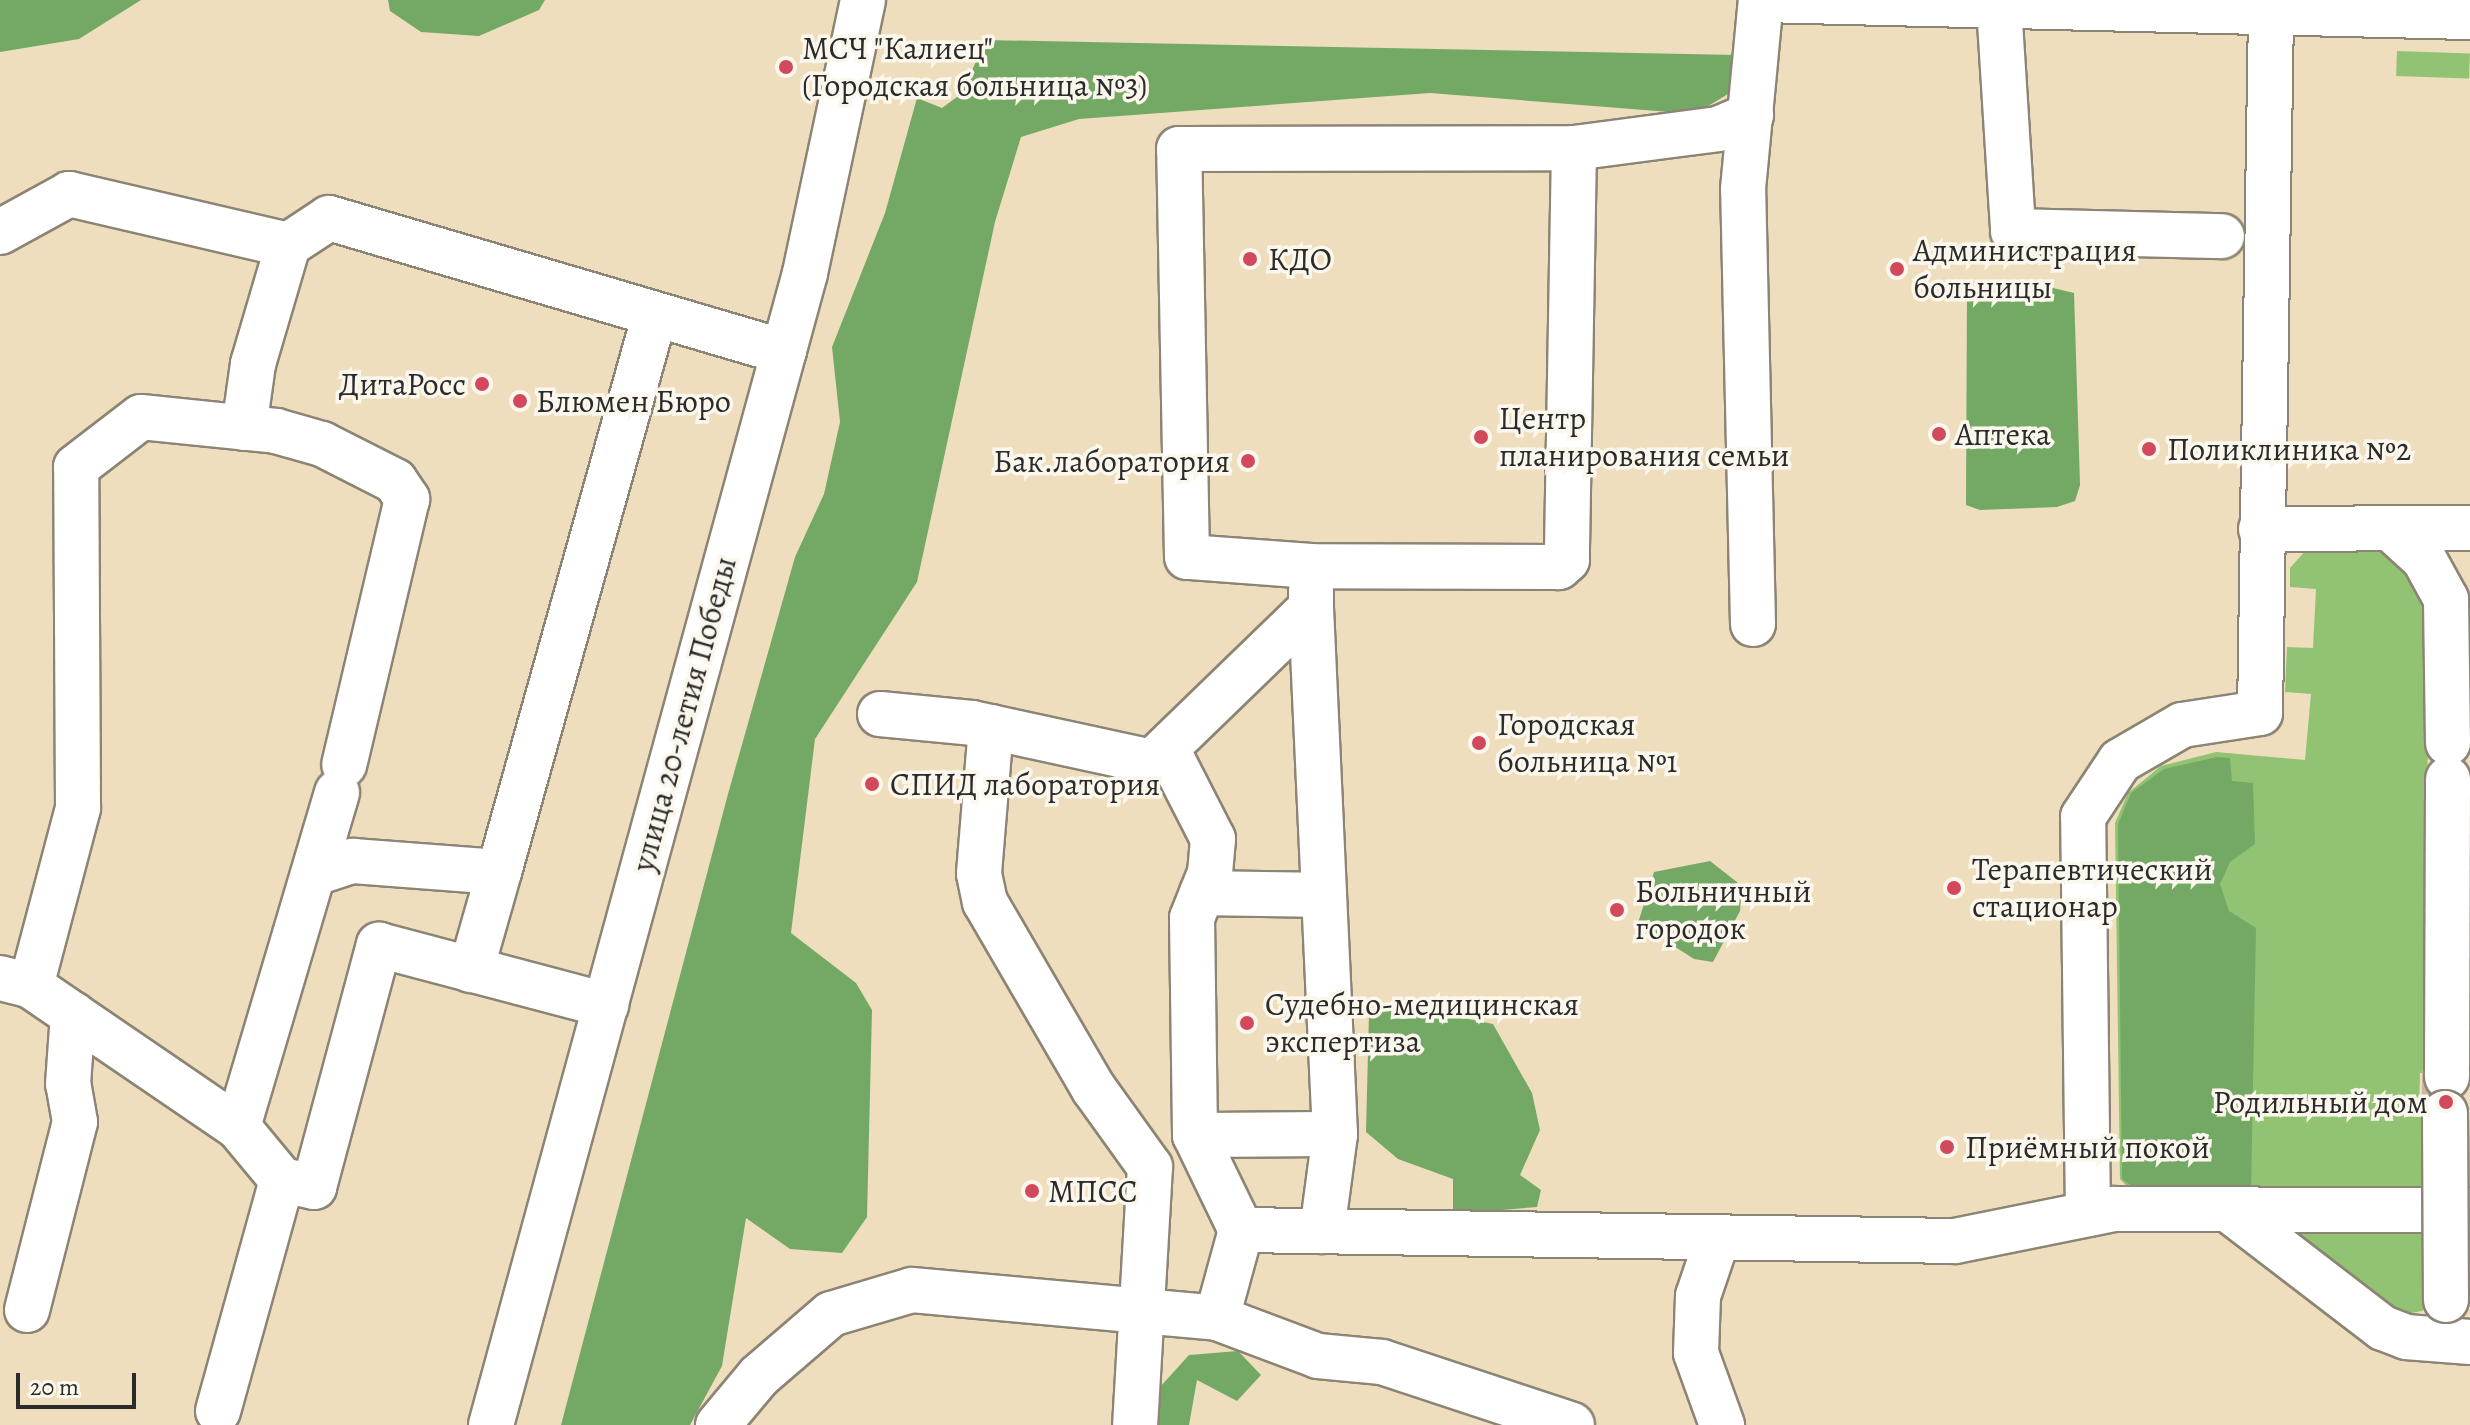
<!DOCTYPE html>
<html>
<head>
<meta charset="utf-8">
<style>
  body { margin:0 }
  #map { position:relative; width:2470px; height:1425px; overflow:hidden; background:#eedebd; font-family:Alegreya,serif }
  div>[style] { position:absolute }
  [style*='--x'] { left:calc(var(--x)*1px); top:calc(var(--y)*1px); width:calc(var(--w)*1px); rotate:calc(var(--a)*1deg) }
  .green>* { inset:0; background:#91c373; transform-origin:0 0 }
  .forest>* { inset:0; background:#74a965 }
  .minor-tunnel>* { height:44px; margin-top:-22px; transform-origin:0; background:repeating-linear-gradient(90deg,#c7baa0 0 44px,transparent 0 66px) }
  .roads { filter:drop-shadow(2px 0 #8c8474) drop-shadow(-2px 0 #8c8474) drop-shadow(0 2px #8c8474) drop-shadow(0 -2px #8c8474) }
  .minor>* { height:44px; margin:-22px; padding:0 22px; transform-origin:22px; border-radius:22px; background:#fff }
  .bridges { filter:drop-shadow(2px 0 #8c8474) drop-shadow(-2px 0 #8c8474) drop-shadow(0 2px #8c8474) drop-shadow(0 -2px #8c8474) }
  .minor-bridge>* { height:44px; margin:-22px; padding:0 22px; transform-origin:22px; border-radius:22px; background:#fff }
  .dots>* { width:22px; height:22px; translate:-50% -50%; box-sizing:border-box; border:4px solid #fbf7ec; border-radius:50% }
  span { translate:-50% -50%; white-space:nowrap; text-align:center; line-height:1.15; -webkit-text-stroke:7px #fbf7ec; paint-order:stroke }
  .poi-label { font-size:32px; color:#2b2b2b }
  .left { translate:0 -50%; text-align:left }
  .right { translate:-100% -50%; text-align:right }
  .street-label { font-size:32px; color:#2b2b2b }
  .scale { position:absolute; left:16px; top:1373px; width:120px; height:36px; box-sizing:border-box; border:4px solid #2b2b2b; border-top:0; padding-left:10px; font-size:24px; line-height:28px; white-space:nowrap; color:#2b2b2b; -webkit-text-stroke:6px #fbf7ec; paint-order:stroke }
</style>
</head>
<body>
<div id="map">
  <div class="green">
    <div style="left:2397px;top:51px;width:73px;height:25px;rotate:2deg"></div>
    <div style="clip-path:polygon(2377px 547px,2414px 578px,2433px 610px,2427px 780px,2431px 1073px,2420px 1073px,2419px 1113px,2432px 1114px,2435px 1296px,2422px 1311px,2400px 1315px,2274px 1230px,2136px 1196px,2120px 1179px,2115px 823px,2128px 793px,2161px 766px,2216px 752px,2305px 760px,2311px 694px,2285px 692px,2287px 647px,2313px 648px,2316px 589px,2290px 587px,2290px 568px,2308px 548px)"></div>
  </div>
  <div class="forest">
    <div style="clip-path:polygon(0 0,141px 0,79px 39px,0 52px)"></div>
    <div style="clip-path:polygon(388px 0,545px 0,539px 10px,479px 36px,421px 32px,390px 11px)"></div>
    <div style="clip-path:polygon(986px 40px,1736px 55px,1733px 91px,1695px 114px,1430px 93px,1079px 119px,1021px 137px,995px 222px,917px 582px,815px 739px,791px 933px,856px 983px,872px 1010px,867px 1217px,842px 1253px,790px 1249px,746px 1218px,722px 1366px,690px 1425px,561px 1425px,728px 794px,795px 557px,824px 494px,840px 422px,832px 347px,885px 213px,917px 98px,942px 108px,961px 94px)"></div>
    <div style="clip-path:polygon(2019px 280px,2074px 293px,2080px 485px,2075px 501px,2057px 507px,1980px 510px,1966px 505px,1967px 290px)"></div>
    <div style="clip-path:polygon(2217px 757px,2230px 758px,2232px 781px,2253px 783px,2255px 844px,2230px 862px,2220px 884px,2229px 911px,2256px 928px,2251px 1190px,2136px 1189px,2122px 1179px,2118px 824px,2131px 793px,2164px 769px)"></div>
    <div style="clip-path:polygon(1710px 861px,1742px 886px,1740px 911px,1713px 962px,1694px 959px,1638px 923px,1654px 872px)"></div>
    <div style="clip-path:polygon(1405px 1006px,1493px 1024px,1532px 1093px,1540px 1130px,1520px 1175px,1541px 1190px,1537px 1207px,1453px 1214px,1453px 1179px,1398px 1159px,1366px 1132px,1369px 1013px)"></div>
    <div style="clip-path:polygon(1238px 1351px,1261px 1375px,1237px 1401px,1197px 1380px,1189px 1425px,1155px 1425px,1160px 1387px,1189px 1355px)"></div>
  </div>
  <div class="minor-tunnel">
    <div style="--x:2422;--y:1092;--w:24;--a:0"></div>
  </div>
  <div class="roads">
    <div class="minor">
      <div style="--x:1762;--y:0;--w:708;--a:1.38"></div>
      <div style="--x:1999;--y:6;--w:225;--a:86.4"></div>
      <div style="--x:2013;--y:231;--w:209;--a:1.4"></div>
      <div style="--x:1574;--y:148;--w:412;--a:91"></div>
      <div style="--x:1567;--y:560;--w:11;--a:139"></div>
      <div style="--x:1559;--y:567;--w:248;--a:-179.8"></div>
      <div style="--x:1311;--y:566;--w:124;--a:-175.8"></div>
      <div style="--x:1187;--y:557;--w:408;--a:-91.1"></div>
      <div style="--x:1179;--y:149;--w:395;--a:-0.1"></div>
      <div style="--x:1574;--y:148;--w:145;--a:-7.5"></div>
      <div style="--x:1718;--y:129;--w:36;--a:-23"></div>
      <div style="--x:0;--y:232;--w:79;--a:-28.8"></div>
      <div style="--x:69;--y:194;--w:225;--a:13.1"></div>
      <div style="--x:288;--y:245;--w:49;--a:-33.4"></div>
      <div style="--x:329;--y:218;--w:474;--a:16.4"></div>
      <div style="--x:244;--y:428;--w:65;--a:-82"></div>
      <div style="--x:253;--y:364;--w:124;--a:-73.6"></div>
      <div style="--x:2390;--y:528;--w:46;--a:42.4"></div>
      <div style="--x:2424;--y:559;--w:46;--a:61.2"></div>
      <div style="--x:2446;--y:599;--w:144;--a:89.2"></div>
      <div style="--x:2261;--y:529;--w:209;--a:-0.3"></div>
      <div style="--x:1311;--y:608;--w:527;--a:87.39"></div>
      <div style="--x:1335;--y:1134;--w:98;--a:97.6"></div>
      <div style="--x:1753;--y:624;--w:435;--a:-91.3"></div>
      <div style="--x:1743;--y:189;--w:190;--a:-84.6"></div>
      <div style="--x:880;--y:714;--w:92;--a:5.6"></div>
      <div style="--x:972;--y:723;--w:184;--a:12.2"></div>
      <div style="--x:1152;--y:762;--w:221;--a:-44.1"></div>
      <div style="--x:1311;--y:608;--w:17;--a:-90"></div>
      <div style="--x:991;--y:727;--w:147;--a:94.7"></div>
      <div style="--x:979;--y:874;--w:29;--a:78"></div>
      <div style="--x:985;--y:902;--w:216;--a:59.8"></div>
      <div style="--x:1094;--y:1089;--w:96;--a:54.3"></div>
      <div style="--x:1150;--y:1167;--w:258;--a:93.3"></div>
      <div style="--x:1167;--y:749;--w:101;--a:62.9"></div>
      <div style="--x:1213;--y:839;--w:34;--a:95"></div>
      <div style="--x:1210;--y:873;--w:48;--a:111.8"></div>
      <div style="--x:1192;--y:918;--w:217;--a:89.2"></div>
      <div style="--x:1195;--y:1135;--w:106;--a:64.2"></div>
      <div style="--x:1241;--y:1230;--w:91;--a:105.3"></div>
      <div style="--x:315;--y:873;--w:40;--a:-18"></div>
      <div style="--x:353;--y:861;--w:146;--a:4.3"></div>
      <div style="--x:499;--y:872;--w:579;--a:-74.38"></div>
      <div style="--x:1202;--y:893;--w:122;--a:0.9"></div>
      <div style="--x:471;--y:970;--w:102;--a:-74.1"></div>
      <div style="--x:0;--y:978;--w:32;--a:14"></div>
      <div style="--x:31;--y:986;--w:250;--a:34.3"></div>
      <div style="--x:31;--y:986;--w:184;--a:-75.2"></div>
      <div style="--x:78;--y:808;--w:341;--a:-90.3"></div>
      <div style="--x:76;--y:467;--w:82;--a:-37.6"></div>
      <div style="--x:141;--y:417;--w:136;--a:5.9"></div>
      <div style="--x:276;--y:431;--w:48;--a:15.8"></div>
      <div style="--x:322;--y:444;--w:82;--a:26.9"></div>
      <div style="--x:395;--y:481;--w:22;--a:56"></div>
      <div style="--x:407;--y:499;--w:273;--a:103.3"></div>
      <div style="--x:2447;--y:1077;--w:298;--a:-89.8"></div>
      <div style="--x:1195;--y:1135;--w:140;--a:-0.4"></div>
      <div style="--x:282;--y:1180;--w:33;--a:12"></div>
      <div style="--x:314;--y:1187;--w:251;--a:-75"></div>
      <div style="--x:379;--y:945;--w:235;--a:14.8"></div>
      <div style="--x:2229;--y:1210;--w:194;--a:37.5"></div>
      <div style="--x:2383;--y:1328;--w:25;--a:21"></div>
      <div style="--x:2406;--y:1337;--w:64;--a:4.5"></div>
      <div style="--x:2088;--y:1214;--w:397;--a:-90.7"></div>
      <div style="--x:2083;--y:817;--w:67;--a:-56.5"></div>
      <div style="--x:2120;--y:761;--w:72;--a:-30.1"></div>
      <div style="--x:2182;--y:725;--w:79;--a:-8.7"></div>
      <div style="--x:2260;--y:713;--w:701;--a:-89.1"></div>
      <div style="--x:1241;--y:1230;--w:714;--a:0.88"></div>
      <div style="--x:1955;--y:1241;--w:162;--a:-11.4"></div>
      <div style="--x:2114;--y:1209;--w:356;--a:0.2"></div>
      <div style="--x:1718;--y:1237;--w:62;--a:108.7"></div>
      <div style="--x:1698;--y:1296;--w:57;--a:92"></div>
      <div style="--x:1696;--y:1353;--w:77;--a:70.1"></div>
      <div style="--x:27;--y:1310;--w:194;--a:-75.7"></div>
      <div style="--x:75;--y:1122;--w:39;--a:-100"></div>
      <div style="--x:68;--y:1084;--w:70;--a:-85.9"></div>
      <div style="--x:218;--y:1411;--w:240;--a:-74.5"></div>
      <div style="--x:282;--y:1180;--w:69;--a:-129.7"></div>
      <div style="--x:238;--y:1127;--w:349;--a:-73.5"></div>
      <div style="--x:491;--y:1425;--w:1194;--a:-74.75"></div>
      <div style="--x:805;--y:273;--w:279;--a:-78"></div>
      <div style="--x:718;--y:1425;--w:64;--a:-50.1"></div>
      <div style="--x:759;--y:1376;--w:95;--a:-40.7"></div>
      <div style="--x:831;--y:1314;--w:84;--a:-16.5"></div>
      <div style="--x:912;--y:1290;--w:306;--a:5.2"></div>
      <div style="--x:1217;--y:1318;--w:108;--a:20.6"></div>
      <div style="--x:1318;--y:1356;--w:64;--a:5.4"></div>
      <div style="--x:1382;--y:1362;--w:200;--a:18.3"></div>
    </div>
  </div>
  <div class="bridges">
    <div class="minor-bridge">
      <div style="--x:2445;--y:1113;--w:187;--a:89.7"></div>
    </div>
  </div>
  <div class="dots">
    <div style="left:786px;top:67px;background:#d1495b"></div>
    <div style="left:1250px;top:259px;background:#d1495b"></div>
    <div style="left:1897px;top:269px;background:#d1495b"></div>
    <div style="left:482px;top:384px;background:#d1495b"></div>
    <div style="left:520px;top:401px;background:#d1495b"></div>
    <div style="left:1939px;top:434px;background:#d1495b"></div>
    <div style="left:1481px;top:437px;background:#d1495b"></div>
    <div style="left:2149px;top:449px;background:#d1495b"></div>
    <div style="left:1248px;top:461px;background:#d1495b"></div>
    <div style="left:1479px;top:743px;background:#d1495b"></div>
    <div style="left:872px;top:784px;background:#d1495b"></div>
    <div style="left:1954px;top:888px;background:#d1495b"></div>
    <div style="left:1617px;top:910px;background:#d1495b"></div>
    <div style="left:1247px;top:1023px;background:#d1495b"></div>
    <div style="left:2446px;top:1102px;background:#d1495b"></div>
    <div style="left:1947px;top:1147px;background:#d1495b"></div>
    <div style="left:1032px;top:1191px;background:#d1495b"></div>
  </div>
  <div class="poi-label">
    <span class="left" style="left:802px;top:67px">МСЧ "Калиец"<br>(Городская больница №3)</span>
    <span class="left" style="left:1913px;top:269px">Администрация<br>больницы</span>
    <span class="left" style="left:1268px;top:259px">КДО</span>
    <span class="right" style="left:466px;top:384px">ДитаРосс</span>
    <span class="left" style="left:536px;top:401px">Блюмен Бюро</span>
    <span class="left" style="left:1499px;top:437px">Центр<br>планирования семьи</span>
    <span class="left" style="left:1955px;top:434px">Аптека</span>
    <span class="left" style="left:2167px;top:449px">Поликлиника №2</span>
    <span class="right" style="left:1230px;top:461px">Бак.лаборатория</span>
    <span class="left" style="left:1497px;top:743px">Городская<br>больница №1</span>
    <span class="left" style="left:890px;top:784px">СПИД лаборатория</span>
    <span class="left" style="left:1972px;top:888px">Терапевтический<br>стационар</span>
    <span class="left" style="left:1635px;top:910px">Больничный<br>городок</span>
    <span class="left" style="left:1265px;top:1023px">Судебно-медицинская<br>экспертиза</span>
    <span class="right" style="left:2428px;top:1102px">Родильный дом</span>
    <span class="left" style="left:1965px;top:1147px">Приёмный покой</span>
    <span class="left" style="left:1048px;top:1191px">МПСС</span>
  </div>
  <div class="street-label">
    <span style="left:684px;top:714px;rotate:-75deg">улица 20-летия Победы</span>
  </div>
  <div class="scale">20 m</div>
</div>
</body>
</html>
